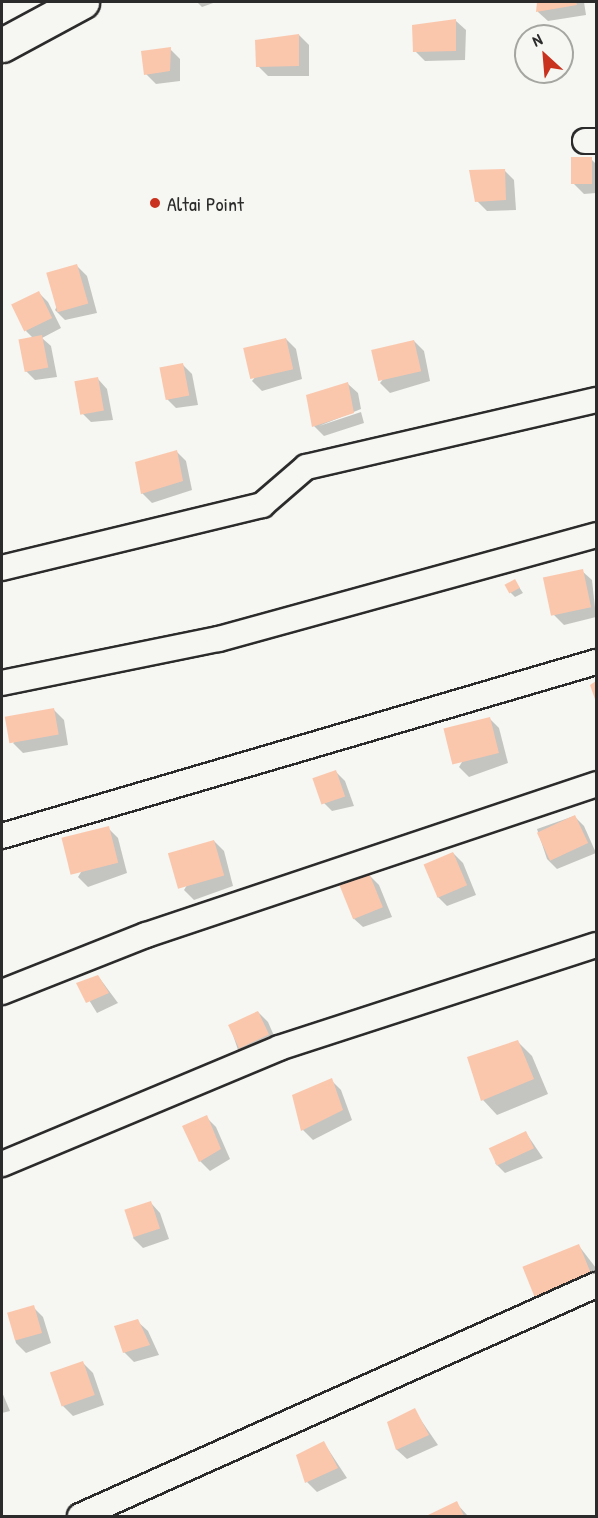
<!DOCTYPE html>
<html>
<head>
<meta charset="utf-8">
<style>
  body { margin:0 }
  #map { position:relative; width:598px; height:1518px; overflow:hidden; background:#f6f6f2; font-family:"Patrick Hand",sans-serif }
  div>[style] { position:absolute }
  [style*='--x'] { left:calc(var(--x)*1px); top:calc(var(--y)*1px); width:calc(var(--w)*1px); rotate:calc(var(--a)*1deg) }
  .shadow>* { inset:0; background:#0003 }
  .building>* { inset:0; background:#fbc7ac; transform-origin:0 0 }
  .roads { filter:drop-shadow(2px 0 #2b2b2b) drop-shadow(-2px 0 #2b2b2b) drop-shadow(0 2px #2b2b2b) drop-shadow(0 -2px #2b2b2b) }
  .street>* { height:24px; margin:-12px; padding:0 12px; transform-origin:12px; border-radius:12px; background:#f6f6f2 }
  .secondary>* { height:33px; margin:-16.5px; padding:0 16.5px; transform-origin:16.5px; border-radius:16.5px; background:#f6f6f2 }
  .dots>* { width:16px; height:16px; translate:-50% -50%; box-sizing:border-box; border:3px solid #f6f6f2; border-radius:50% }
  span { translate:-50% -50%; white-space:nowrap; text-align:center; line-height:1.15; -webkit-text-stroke:4.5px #f6f6f2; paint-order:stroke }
  .poi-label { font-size:20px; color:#2b2b2b }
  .left { translate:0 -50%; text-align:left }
  .frame { position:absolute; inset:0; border:3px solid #2b2b2b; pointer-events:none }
  .north { position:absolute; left:514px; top:24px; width:60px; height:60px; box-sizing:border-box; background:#f6f6f2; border:2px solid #a5a5a2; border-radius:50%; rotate:334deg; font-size:16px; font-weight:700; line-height:24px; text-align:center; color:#2b2b2b }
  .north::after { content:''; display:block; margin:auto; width:21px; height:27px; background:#c8321e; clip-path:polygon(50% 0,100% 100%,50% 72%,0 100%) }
</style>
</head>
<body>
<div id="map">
  <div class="shadow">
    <div style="clip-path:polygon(197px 2px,216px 2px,202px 7px)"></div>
    <div style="clip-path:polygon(538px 2px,584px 2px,586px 15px,548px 21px,538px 12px)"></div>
    <div style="clip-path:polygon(456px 21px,466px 30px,465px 60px,425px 61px,415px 51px)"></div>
    <div style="clip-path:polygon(299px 35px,309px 45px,309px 76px,268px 76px,258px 66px)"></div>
    <div style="clip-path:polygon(170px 49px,180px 59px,180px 81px,156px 84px,146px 74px)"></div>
    <div style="clip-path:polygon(591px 159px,596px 164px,596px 193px,584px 194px,574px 184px)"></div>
    <div style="clip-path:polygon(504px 170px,514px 180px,516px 210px,487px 211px,477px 201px)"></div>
    <div style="clip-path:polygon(77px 266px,87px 276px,97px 313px,65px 320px,55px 310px)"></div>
    <div style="clip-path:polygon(38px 292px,48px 302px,61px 328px,42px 338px,51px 346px,57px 377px,35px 380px,25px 370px,34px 339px,26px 331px)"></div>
    <div style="clip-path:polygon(286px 339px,296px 349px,302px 379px,262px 391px,252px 381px)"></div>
    <div style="clip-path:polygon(414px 341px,424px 351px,430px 381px,390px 393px,380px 383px)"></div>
    <div style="clip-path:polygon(182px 364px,192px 374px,198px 405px,176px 408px,166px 398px)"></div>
    <div style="clip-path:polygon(98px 379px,107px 389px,113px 420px,91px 422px,81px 412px)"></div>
    <div style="clip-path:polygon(348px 384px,358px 393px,361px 409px,319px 426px,361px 412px,364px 423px,324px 436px,314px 426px)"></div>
    <div style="clip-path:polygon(176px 451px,186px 461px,192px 490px,152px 503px,142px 493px)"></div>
    <div style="clip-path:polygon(582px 571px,592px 580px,596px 617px,564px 625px,554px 615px)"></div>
    <div style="clip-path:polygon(515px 581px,523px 593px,515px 597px,510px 592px)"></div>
    <div style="clip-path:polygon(54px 710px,64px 720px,68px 745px,23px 753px,13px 743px)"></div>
    <div style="clip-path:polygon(489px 718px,499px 728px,508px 763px,469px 777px,459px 767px)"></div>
    <div style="clip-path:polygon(335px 771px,345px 781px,354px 806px,332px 811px,322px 801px)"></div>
    <div style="clip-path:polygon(574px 816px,584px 826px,596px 853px,557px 869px,547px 859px,537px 829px)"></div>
    <div style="clip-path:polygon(108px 828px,118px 838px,127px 873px,88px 887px,78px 877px)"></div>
    <div style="clip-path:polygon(214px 841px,224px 851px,233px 886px,194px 900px,184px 890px)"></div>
    <div style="clip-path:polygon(453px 853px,463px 863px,476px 895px,447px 906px,437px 896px)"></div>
    <div style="clip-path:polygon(369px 875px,379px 885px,392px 917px,363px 927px,353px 918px,342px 887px)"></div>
    <div style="clip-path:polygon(98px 976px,118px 1003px,97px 1013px,79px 984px)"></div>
    <div style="clip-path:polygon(258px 1012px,268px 1022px,278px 1045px,247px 1060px,238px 1050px,230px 1026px)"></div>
    <div style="clip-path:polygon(517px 1041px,532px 1056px,548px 1094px,497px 1115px,483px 1100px)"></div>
    <div style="clip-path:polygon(331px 1080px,341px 1090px,352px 1120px,313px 1140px,303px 1130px,293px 1096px)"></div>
    <div style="clip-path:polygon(206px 1117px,216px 1127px,230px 1159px,210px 1171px,200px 1161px)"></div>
    <div style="clip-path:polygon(526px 1133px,543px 1158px,505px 1173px,495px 1163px)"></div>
    <div style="clip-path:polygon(151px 1203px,160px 1213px,169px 1239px,143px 1248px,133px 1238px)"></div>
    <div style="clip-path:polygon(579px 1246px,596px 1268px,596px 1295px)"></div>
    <div style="clip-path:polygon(33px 1307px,43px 1317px,51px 1343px,26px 1353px,16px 1343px,9px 1315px)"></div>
    <div style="clip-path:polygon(137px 1321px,148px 1331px,159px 1355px,134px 1362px,124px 1352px)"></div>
    <div style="clip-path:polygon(83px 1363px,93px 1373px,104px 1405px,73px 1416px,63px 1406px)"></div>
    <div style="clip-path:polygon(2px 1392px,10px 1411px,2px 1413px)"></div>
    <div style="clip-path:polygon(414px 1410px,438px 1445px,407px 1459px,397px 1450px,388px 1423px)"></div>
    <div style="clip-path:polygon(324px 1443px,347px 1478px,317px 1492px,307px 1482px)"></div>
    <div style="clip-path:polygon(456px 1503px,468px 1516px,430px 1516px)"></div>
  </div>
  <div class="building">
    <div style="clip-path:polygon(537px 2px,576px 2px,577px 5px,536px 12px)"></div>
    <div style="clip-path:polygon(456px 19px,456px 51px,413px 52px,412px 25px)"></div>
    <div style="clip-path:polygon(299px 34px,299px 66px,256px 67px,255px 40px)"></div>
    <div style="clip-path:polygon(171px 47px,170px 71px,144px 75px,141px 51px)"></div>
    <div style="left:571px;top:157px;width:21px;height:27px"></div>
    <div style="clip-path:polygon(505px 169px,506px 200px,475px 202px,469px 170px)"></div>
    <div style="left:77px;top:264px;width:41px;height:32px;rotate:74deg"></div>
    <div style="left:39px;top:291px;width:30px;height:31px;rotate:64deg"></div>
    <div style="left:42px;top:335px;width:33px;height:24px;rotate:79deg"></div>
    <div style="left:286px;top:338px;width:32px;height:44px;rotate:77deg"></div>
    <div style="left:414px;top:340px;width:32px;height:44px;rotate:77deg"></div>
    <div style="left:183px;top:363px;width:33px;height:24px;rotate:79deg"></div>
    <div style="left:98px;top:377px;width:34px;height:24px;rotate:80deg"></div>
    <div style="clip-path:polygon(348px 382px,354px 413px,312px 427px,306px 395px)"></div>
    <div style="clip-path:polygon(177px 450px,183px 481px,141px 494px,135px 462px)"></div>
    <div style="left:583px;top:569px;width:39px;height:41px;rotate:78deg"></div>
    <div style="left:515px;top:579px;width:10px;height:12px;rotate:61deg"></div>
    <div style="clip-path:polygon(596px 681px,596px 702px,590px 685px)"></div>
    <div style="left:54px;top:708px;width:27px;height:50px;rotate:80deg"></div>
    <div style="left:490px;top:717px;width:37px;height:48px;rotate:76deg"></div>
    <div style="left:336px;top:770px;width:28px;height:25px;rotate:71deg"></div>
    <div style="left:575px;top:815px;width:31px;height:42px;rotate:65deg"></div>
    <div style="left:109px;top:826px;width:38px;height:49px;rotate:76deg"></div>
    <div style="left:214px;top:840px;width:37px;height:48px;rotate:74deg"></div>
    <div style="left:453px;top:852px;width:36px;height:32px;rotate:67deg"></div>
    <div style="left:369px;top:873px;width:37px;height:32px;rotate:68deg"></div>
    <div style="clip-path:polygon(98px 975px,109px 993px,86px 1003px,76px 983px)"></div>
    <div style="left:258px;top:1011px;width:26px;height:33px;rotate:65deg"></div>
    <div style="clip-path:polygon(518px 1040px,534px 1079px,481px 1101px,467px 1057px)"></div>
    <div style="clip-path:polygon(332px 1078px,343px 1110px,301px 1131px,292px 1095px)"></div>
    <div style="clip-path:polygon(207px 1115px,221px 1149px,199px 1162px,182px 1126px)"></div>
    <div style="left:526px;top:1131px;width:19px;height:41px;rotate:65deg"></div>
    <div style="left:151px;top:1201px;width:29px;height:28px;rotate:72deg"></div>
    <div style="left:579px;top:1244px;width:35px;height:61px;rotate:68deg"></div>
    <div style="left:34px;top:1305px;width:29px;height:28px;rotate:74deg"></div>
    <div style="clip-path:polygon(138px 1319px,150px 1345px,123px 1353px,114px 1326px)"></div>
    <div style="left:83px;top:1361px;width:36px;height:35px;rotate:71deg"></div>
    <div style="clip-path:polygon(415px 1408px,429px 1435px,396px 1450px,387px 1422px)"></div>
    <div style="clip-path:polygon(324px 1441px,338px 1468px,305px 1483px,296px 1455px)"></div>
    <div style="clip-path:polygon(457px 1501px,464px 1516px,426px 1516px)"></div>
  </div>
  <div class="roads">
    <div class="street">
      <div style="--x:585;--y:141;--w:11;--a:0"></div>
      <div style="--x:2;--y:568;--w:268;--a:-13.6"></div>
      <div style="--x:262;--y:505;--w:58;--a:-40.8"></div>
      <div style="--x:306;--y:467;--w:298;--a:-13"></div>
      <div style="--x:2;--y:683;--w:221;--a:-11.5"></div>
      <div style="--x:219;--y:639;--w:391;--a:-15.4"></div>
      <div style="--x:2;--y:836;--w:619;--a:-16.33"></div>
      <div style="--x:2;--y:992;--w:155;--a:-21.6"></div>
      <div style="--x:146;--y:935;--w:475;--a:-18.5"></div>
      <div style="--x:2;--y:1164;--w:300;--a:-22.7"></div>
      <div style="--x:279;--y:1048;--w:333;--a:-18"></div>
      <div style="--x:80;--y:1516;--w:565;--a:-24.12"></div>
    </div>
    <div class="secondary">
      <div style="--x:2;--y:45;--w:91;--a:-28.3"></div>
    </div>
  </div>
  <div class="dots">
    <div style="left:155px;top:203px;background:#c8321e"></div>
  </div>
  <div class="poi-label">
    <span class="left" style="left:167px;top:203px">Altai Point</span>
  </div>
  <div class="frame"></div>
  <div class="north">N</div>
</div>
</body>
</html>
